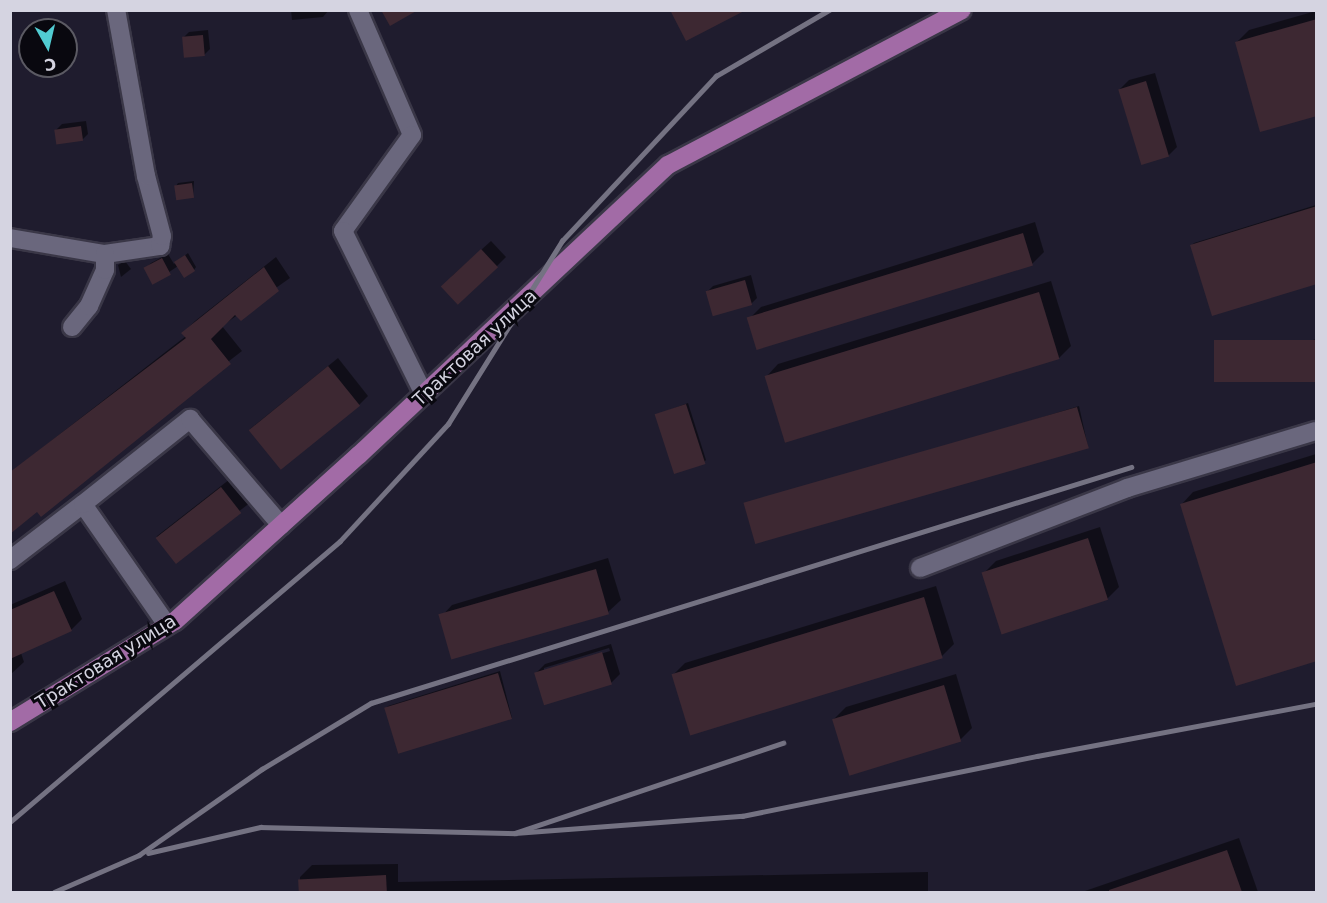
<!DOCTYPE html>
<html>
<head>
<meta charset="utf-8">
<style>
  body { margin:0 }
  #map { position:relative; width:1327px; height:903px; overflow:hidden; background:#1f1c2e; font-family:"DejaVu Sans",sans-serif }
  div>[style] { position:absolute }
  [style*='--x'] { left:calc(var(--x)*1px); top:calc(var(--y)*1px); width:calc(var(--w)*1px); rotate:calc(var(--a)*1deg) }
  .shadow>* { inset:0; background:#0007; transform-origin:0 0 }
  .building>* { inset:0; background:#3d2832; transform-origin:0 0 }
  .roads { filter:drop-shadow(2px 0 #3a3747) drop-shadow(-2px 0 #3a3747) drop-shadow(0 2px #3a3747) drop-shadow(0 -2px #3a3747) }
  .minor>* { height:18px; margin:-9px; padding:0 9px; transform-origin:9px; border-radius:9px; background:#6a677d }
  .major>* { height:18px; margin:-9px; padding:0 9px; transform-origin:9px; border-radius:9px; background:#a26ba6 }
  .rail>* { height:4.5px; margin:-2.25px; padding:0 2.25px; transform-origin:2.25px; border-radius:2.25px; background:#747282 }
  span { translate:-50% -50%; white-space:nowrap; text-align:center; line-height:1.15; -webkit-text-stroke:6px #09080f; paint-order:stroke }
  .street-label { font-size:18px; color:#d5d4e1 }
  .frame { position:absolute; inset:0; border:12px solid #d5d4e1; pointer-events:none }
  .north { position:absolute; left:18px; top:18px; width:60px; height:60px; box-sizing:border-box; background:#09080f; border:2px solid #5b5a63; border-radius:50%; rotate:172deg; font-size:16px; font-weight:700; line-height:24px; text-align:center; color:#d5d4e1 }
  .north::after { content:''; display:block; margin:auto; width:21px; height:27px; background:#51ccd2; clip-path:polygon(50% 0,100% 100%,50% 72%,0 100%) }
</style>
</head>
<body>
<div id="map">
  <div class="shadow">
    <div style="clip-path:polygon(291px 10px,329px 10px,323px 17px,292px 20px)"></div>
    <div style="clip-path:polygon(1316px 11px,1316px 115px,1237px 42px,1249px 30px)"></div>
    <div style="clip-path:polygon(208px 30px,210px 49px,204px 55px,183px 38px,189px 32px)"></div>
    <div style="clip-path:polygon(1155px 73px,1177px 147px,1168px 156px,1120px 89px,1129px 80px)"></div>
    <div style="clip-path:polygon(86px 121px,88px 134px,82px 140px,56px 130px,62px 124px)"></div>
    <div style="clip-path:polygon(194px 181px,193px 197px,176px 186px,178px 183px)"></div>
    <div style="clip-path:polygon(1316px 205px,1316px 282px,1192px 245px,1194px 243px)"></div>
    <div style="clip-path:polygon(1035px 222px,1044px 252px,1032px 264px,749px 319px,761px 307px)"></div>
    <div style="clip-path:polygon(491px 241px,506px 257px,497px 266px,451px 277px)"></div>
    <div style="clip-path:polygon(188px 253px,196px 267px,194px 270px,178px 266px,153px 283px,145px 269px,151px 263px,168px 254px,174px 264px)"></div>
    <div style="clip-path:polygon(276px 257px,290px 278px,222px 326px,242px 351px,37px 510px,10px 473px,186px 336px,183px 333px,195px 321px)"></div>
    <div style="clip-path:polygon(125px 261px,131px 269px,121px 277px,118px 265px)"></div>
    <div style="clip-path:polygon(751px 275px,757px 298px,751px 304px,707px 292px,713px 286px)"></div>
    <div style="clip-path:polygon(1051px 281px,1071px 346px,1059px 358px,766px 377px,778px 364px)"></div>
    <div style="clip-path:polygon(1316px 339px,1316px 381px,1221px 371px,1224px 369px)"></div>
    <div style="clip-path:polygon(338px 358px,368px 396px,359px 405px,250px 429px)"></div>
    <div style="clip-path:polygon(688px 403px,706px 460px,704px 462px,656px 415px)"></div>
    <div style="clip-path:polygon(1079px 406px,1088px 447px,747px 509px,749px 507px)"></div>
    <div style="clip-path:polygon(1316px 454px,1316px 659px,1181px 505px,1193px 492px)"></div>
    <div style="left:230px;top:479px;width:31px;height:93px;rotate:52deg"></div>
    <div style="clip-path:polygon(1100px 527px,1119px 587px,1107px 599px,984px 573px,996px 561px)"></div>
    <div style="clip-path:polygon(608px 558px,621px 600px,608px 612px,440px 618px,452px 605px)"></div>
    <div style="clip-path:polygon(65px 581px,82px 619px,71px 630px,21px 653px,24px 662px,10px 675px,10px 605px)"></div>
    <div style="clip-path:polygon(936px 586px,954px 644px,942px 656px,673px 675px,685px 663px)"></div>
    <div style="clip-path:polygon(evenodd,611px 644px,620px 674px,611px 683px,536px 673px,545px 664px,611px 644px,609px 648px,610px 651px,544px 671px,544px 668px,609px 648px)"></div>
    <div style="clip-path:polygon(500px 671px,512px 718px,386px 708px,388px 706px)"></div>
    <div style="clip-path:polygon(956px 674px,972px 728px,960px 740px,834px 719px,846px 707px)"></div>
    <div style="clip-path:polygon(1239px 838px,1258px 892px,1082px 892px)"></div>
    <div style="clip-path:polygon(398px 864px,398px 882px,928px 872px,928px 892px,300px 892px,300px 877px,312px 865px)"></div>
  </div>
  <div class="building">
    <div style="clip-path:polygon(381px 10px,418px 10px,390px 26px)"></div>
    <div style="clip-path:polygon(670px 10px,746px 10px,686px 41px)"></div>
    <div style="clip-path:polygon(1317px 19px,1317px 116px,1260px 132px,1235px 42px)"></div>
    <div style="left:203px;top:35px;width:21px;height:21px;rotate:85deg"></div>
    <div style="left:1146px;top:81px;width:79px;height:29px;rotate:73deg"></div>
    <div style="left:81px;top:126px;width:15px;height:27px;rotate:82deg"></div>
    <div style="left:192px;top:183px;width:15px;height:18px;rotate:82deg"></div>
    <div style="clip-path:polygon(1317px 206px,1317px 284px,1212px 316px,1190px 245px)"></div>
    <div style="left:1023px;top:233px;width:34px;height:289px;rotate:73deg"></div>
    <div style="left:481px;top:249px;width:25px;height:55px;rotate:47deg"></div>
    <div style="left:185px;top:255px;width:19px;height:13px;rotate:58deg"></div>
    <div style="left:162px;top:258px;width:19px;height:21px;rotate:62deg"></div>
    <div style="clip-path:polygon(264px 267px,279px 291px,241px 321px,235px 315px,211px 339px,231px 364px,41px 517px,37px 512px,10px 534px,10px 472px,186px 338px,181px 333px)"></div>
    <div style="left:745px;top:280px;width:26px;height:41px;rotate:74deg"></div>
    <div style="left:1039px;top:292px;width:70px;height:287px;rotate:73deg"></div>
    <div style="left:1317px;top:340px;width:42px;height:103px;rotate:90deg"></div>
    <div style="left:328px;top:366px;width:51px;height:102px;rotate:51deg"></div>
    <div style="left:686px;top:404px;width:63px;height:33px;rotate:72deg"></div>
    <div style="left:1077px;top:407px;width:43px;height:347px;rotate:74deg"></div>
    <div style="clip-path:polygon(1317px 462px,1317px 661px,1236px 686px,1180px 504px)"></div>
    <div style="left:221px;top:487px;width:33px;height:83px;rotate:52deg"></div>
    <div style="left:1088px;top:538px;width:65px;height:112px;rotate:72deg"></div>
    <div style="left:596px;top:569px;width:47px;height:164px;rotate:74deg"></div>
    <div style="clip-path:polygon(54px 591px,72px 631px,10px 659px,10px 610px)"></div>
    <div style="left:924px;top:597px;width:64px;height:264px;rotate:73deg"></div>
    <div style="left:602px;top:652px;width:34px;height:71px;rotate:73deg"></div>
    <div style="left:498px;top:673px;width:48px;height:119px;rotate:73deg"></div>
    <div style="left:944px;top:685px;width:59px;height:117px;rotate:73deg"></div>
    <div style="clip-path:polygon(1227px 850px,1242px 892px,1109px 892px,1109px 890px)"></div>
    <div style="left:386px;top:875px;width:17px;height:88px;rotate:87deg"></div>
  </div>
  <div class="roads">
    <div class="minor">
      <div style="--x:358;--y:10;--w:136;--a:66.6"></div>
      <div style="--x:412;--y:135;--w:118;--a:125.7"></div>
      <div style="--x:343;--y:231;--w:182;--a:63.6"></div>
      <div style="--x:10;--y:238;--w:96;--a:9.6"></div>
      <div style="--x:105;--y:254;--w:56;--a:-8.3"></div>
      <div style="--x:160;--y:246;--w:10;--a:-79"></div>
      <div style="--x:162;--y:236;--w:62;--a:-104.9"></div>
      <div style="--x:146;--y:176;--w:169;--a:-100.2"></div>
      <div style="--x:72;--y:327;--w:27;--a:-51"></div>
      <div style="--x:89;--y:306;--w:39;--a:-66"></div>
      <div style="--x:105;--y:270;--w:16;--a:-90"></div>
      <div style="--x:10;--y:560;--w:92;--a:-37.5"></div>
      <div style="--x:920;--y:568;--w:222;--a:-21.1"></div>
      <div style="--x:1127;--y:488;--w:197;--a:-16.8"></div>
      <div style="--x:167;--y:625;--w:147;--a:-124.8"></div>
      <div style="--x:83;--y:504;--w:137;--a:-38.5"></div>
      <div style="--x:190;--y:419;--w:140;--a:49.4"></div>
    </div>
    <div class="major">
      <div style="--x:10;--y:722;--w:193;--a:-31.5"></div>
      <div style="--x:175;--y:621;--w:248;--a:-42.1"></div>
      <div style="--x:359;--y:455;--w:424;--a:-43.2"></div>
      <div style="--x:668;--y:165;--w:332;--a:-27.8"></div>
    </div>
  </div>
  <div class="rail">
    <div style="--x:10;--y:822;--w:433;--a:-40.4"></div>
    <div style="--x:340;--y:541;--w:159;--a:-47.3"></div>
    <div style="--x:448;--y:424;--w:216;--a:-58.1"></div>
    <div style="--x:562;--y:241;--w:226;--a:-47"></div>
    <div style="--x:716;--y:76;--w:131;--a:-30.3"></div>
    <div style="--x:515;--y:833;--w:228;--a:-4.3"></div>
    <div style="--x:742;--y:816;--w:301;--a:-11.5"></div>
    <div style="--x:1037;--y:756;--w:284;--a:-10.6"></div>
    <div style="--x:148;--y:853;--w:116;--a:-13"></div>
    <div style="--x:261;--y:827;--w:254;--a:1.4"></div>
    <div style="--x:515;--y:833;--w:283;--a:-18.6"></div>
    <div style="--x:54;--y:892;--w:93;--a:-23.5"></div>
    <div style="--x:139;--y:855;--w:150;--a:-35"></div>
    <div style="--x:262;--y:769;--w:127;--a:-31.2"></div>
    <div style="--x:371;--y:703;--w:796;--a:-17.25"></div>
  </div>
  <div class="street-label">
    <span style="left:475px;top:348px;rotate:-43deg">Трактовая улица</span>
    <span style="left:106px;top:662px;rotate:-32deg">Трактовая улица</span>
  </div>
  <div class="frame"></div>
  <div class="north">С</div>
</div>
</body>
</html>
